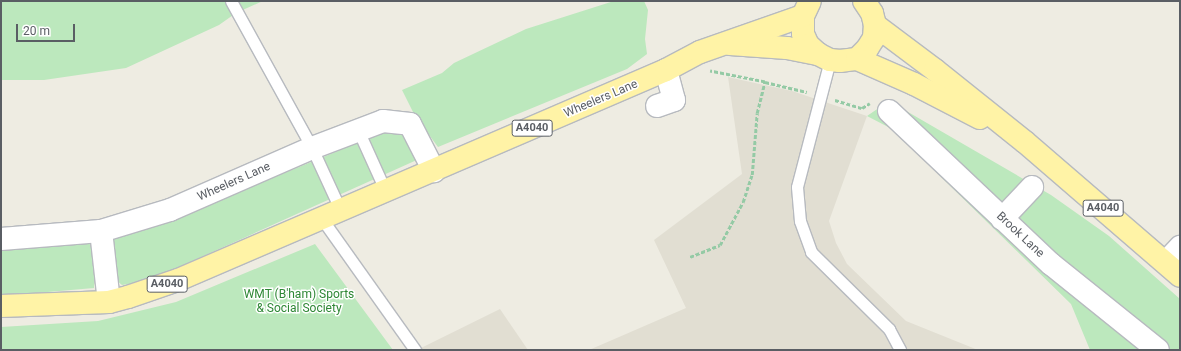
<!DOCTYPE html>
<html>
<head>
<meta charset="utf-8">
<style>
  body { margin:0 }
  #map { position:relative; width:1181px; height:351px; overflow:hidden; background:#eeece2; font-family:Roboto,sans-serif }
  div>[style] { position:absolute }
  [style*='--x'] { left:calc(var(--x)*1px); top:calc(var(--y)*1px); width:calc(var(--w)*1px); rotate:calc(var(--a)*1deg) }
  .education>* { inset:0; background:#e1ded2 }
  .green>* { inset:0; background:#bce8bd }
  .path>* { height:2.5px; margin-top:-1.25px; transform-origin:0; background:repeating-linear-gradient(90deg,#94caa5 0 4px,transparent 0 6px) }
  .roads { filter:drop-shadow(1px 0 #b7babf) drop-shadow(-1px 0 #b7babf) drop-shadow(0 1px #b7babf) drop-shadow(0 -1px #b7babf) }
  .service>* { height:11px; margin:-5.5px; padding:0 5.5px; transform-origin:5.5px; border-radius:5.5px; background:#fff }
  .minor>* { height:22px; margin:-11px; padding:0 11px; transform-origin:11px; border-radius:11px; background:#fff }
  .primary>* { height:22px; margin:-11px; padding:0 11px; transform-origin:11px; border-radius:11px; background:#fff3a6 }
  span { translate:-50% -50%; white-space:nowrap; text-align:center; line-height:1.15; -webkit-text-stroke:3px #fff; paint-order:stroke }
  .shield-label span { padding:1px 3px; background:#fff; border:1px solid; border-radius:3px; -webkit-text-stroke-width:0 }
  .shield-label { font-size:11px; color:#5a5e64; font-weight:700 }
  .street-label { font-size:12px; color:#5a5e64 }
  .park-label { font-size:12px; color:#2e8735 }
  .frame { position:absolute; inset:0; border:2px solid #5a5e64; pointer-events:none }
  .scale { position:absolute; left:16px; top:24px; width:59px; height:18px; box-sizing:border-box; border:2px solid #5a5e64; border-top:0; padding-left:5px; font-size:12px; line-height:14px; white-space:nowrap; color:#5a5e64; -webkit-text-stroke:3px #fff; paint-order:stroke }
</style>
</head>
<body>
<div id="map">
  <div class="education">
    <div style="clip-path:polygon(728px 77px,792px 91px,867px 116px,829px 221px,836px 243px,847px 264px,906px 321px,978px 350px,589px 350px,686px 308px,654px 240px,742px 174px)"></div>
    <div style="clip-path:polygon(500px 309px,528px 350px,423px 350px,421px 348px)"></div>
  </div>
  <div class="green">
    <div style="clip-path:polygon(1px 1px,263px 1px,236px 13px,219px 25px,126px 68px,44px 80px,1px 80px)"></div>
    <div style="clip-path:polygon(614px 1px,644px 1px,648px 10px,645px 39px,647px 54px,627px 69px,438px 147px,415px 116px,402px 90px,442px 73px,454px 63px,526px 29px)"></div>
    <div style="clip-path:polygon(889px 101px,1051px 195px,1109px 236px,1180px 299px,1180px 350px,1090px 350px,1071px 304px,892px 129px,867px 116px)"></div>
    <div style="clip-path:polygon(389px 130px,402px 133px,419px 159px,148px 281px,122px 285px,116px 280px,112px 241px,116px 236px,238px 192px)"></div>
    <div style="clip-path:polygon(89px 242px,97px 258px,94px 288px,25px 294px,1px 294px,1px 246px)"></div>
    <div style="clip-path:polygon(315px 244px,393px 350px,1px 350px,1px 327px,98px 321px,176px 302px)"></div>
  </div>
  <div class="path">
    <div style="--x:765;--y:82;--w:43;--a:13.4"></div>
    <div style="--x:835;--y:100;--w:28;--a:17"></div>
    <div style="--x:862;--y:108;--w:9;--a:-32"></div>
    <div style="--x:690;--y:257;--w:32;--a:-22"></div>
    <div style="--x:720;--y:245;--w:49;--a:-61.9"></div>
    <div style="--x:743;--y:202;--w:28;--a:-72"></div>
    <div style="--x:752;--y:175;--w:62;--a:-85.4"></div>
    <div style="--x:757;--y:113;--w:32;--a:-76"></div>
    <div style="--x:765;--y:82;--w:56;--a:-168.7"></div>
  </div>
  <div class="roads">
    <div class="service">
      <div style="--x:231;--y:1;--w:168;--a:61.1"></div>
      <div style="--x:312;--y:148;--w:69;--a:65.3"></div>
      <div style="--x:830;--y:60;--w:131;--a:104.6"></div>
      <div style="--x:797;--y:187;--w:34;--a:85"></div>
      <div style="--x:800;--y:221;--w:33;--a:70"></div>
      <div style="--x:811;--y:252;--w:110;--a:44.6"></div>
      <div style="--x:889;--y:329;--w:24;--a:62"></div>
      <div style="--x:358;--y:130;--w:68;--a:65.7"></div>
      <div style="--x:322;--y:219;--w:161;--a:54.6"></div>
    </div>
    <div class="minor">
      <div style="--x:657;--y:106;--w:18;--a:-19"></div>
      <div style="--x:674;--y:100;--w:31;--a:-105"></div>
      <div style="--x:889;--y:111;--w:223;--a:43.4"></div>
      <div style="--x:1051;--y:264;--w:137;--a:38.8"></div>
      <div style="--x:1002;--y:219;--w:44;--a:-46.8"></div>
      <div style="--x:101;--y:231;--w:71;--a:83.6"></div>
      <div style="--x:1;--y:239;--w:100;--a:-4.6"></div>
      <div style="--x:101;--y:231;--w:72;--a:-16.9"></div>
      <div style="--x:170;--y:210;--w:155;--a:-23.6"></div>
      <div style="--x:312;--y:148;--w:76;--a:-20.8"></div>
      <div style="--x:383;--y:121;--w:27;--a:6"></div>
      <div style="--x:410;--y:124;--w:53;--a:62.9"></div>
      <div style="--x:1166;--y:262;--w:21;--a:-47"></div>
    </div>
    <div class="primary">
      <div style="--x:810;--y:1;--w:17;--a:115"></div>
      <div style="--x:803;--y:16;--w:18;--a:90"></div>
      <div style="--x:803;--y:34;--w:12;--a:66"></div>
      <div style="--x:808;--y:45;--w:13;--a:42"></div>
      <div style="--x:818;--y:54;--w:13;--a:27"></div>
      <div style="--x:830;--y:60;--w:10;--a:6"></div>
      <div style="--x:840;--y:61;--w:17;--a:-7"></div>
      <div style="--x:857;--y:59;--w:14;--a:-45"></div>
      <div style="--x:867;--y:49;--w:13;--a:-58"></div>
      <div style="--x:874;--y:38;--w:13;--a:-86"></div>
      <div style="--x:875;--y:25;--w:12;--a:-104"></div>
      <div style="--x:872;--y:13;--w:14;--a:-124"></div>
      <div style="--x:875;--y:25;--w:75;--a:36.9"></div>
      <div style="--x:935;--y:70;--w:115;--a:38.7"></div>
      <div style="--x:1025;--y:142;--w:205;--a:40.8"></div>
      <div style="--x:730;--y:44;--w:57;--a:4"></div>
      <div style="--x:787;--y:48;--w:32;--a:11"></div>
      <div style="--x:857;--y:59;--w:62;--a:23.7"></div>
      <div style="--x:914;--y:84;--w:74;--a:27.3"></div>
      <div style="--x:1;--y:306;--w:108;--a:-2.1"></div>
      <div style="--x:109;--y:302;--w:20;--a:-15"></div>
      <div style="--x:128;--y:297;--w:53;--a:-18.8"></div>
      <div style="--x:178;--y:280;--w:531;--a:-23.28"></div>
      <div style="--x:666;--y:70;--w:38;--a:-28"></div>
      <div style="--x:700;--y:52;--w:109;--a:-19.3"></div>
    </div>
  </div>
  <div class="shield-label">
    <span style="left:532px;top:128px">A4040</span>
    <span style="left:1103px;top:208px">A4040</span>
    <span style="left:167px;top:284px">A4040</span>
  </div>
  <div class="street-label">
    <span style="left:601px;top:99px;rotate:-23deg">Wheelers Lane</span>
    <span style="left:234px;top:182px;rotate:-24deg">Wheelers Lane</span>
    <span style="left:1020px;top:235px;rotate:43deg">Brook Lane</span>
  </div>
  <div class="park-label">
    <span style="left:299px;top:302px">WMT (B'ham) Sports<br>&amp; Social Society</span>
  </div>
  <div class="frame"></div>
  <div class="scale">20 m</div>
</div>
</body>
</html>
